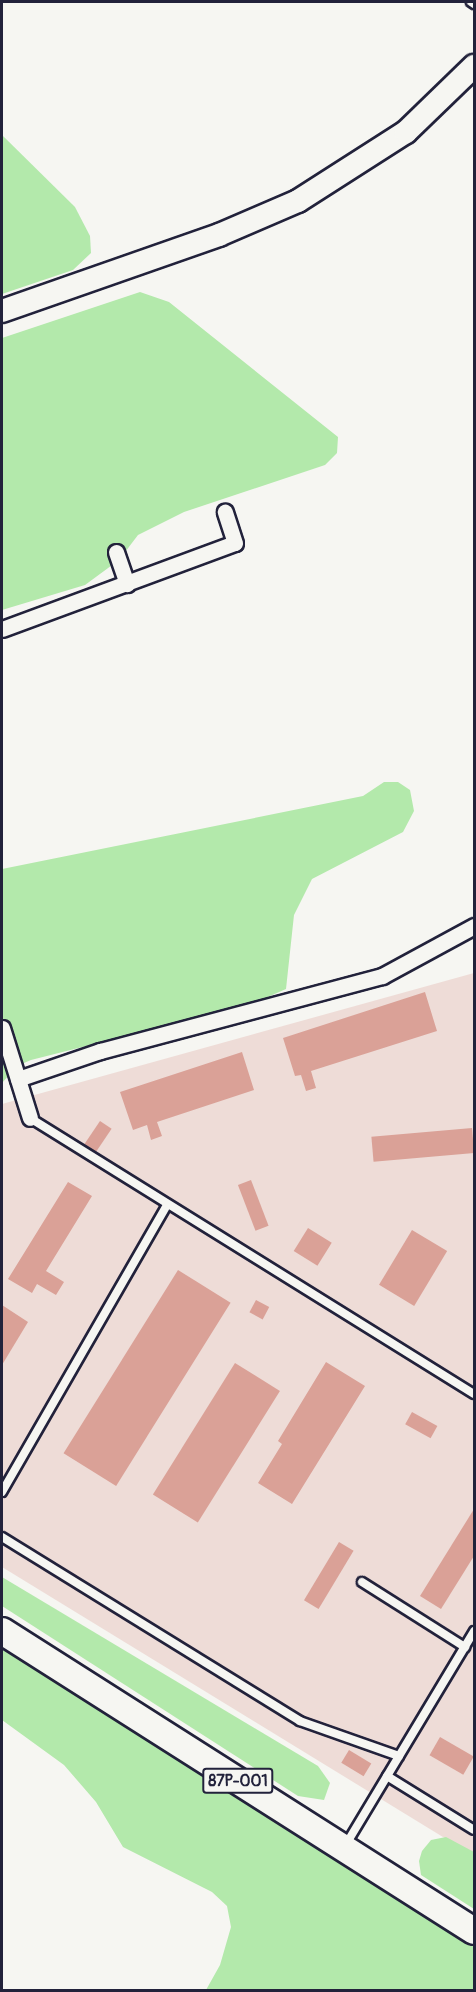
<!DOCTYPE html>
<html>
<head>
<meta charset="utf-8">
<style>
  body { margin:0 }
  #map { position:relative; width:476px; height:1992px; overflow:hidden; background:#f6f6f2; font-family:Pangolin,sans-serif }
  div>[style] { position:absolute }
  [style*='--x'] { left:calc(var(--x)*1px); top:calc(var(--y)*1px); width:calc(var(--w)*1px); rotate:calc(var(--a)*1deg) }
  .built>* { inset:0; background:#eedcd7 }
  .green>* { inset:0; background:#b3e9ab }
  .building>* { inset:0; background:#daa197; transform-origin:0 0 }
  .roads { filter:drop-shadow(2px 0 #22223b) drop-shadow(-2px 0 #22223b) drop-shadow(0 2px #22223b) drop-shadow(0 -2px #22223b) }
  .service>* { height:8px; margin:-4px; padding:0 4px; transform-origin:4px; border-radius:4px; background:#f6f6f2 }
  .minor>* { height:15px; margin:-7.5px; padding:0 7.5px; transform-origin:7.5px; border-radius:7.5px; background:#f6f6f2 }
  .secondary>* { height:22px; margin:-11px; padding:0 11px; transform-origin:11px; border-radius:11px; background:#f6f6f2 }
  .primary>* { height:26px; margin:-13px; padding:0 13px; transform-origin:13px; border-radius:13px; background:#f6f6f2 }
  span { translate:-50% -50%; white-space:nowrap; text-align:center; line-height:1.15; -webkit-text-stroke:5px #f6f6f2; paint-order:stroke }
  .shield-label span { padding:2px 4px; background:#f6f6f2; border:2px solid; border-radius:4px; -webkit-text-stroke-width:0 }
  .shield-label { font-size:16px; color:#22223b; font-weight:700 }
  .frame { position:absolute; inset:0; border:3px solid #22223b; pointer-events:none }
</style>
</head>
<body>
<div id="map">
  <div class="built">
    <div style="clip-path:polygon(474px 973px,474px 1856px,2px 1567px,2px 1104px)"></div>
  </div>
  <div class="green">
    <div style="clip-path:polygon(2px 135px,75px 207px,90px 236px,91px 253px,73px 270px,2px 294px)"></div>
    <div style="clip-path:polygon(140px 292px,169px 302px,338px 437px,337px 453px,325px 465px,184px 512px,138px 535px,119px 560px,85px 585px,2px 610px,2px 338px)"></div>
    <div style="clip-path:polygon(384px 782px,398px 782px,410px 790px,414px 811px,403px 832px,312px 879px,294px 915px,286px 989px,252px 1004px,31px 1060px,17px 1066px,2px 1083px,2px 869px,363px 796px)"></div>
    <div style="clip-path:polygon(2px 1577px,318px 1766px,330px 1783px,324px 1800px,298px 1796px,2px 1606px)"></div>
    <div style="clip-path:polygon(2px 1643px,474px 1947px,474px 1990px,206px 1990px,220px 1965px,231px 1927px,227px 1906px,212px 1892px,123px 1847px,96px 1802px,64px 1765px,2px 1720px)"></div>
    <div style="clip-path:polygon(446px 1837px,474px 1852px,474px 1909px,421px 1875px,419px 1861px,422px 1851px,431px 1840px)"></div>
  </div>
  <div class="building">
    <div style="clip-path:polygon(425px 992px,437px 1031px,311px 1071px,316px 1088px,306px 1091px,301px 1075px,295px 1076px,283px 1038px)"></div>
    <div style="clip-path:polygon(242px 1052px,254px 1090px,157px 1122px,162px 1136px,151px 1140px,147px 1125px,133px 1130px,120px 1092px)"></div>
    <div style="left:100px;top:1121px;width:14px;height:28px;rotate:34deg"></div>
    <div style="left:472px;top:1128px;width:25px;height:101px;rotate:85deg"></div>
    <div style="left:251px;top:1180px;width:49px;height:14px;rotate:69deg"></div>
    <div style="clip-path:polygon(68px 1182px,92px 1196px,46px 1271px,64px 1282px,56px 1295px,37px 1284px,32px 1293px,8px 1279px)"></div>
    <div style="left:308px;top:1228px;width:28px;height:27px;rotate:32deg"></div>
    <div style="left:412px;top:1230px;width:41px;height:64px;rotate:31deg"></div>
    <div style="left:178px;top:1270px;width:62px;height:216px;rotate:32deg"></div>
    <div style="left:256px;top:1300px;width:15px;height:14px;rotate:28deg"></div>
    <div style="clip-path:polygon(2px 1305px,28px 1322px,2px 1365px)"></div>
    <div style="clip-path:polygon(326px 1362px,365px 1386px,292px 1504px,258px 1483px,282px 1444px,278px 1441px)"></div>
    <div style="left:235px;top:1363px;width:53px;height:155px;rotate:32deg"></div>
    <div style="left:412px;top:1412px;width:29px;height:14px;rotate:29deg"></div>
    <div style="clip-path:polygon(474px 1509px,474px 1556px,441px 1609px,420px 1596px)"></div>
    <div style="left:339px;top:1542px;width:17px;height:68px;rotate:31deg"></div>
    <div style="left:440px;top:1737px;width:39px;height:21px;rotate:30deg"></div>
    <div style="left:349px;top:1750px;width:26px;height:15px;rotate:31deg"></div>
  </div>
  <div class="roads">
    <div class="service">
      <div style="--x:471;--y:2;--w:4;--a:34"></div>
      <div style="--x:30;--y:1118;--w:523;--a:31.87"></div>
      <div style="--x:2;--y:1492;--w:331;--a:-60.1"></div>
      <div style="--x:2;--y:1537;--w:350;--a:31.7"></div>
      <div style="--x:300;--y:1721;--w:105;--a:19.5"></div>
      <div style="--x:362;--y:1582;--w:122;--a:32.3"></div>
      <div style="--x:387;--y:1776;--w:102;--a:31.8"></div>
      <div style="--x:345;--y:1846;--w:251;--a:-59"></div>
    </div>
    <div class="minor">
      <div style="--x:116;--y:552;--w:34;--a:71"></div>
      <div style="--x:2;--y:629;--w:248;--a:-20.3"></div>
      <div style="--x:235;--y:543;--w:33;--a:-108"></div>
      <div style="--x:2;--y:1028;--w:94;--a:72.7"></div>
      <div style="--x:18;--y:1079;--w:87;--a:-18.9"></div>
      <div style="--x:100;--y:1051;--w:292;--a:-14.9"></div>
      <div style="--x:382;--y:976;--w:105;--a:-28.5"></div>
    </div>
    <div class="secondary">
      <div style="--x:2;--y:311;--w:230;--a:-19.3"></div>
      <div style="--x:219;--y:235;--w:86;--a:-23.3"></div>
      <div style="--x:298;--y:201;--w:128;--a:-32.6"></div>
      <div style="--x:406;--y:132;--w:95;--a:-44.1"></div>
    </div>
    <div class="primary">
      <div style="--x:2;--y:1631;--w:559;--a:32.44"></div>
    </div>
  </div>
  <div class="shield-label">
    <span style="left:238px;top:1781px">87Р-001</span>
  </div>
  <div class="frame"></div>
</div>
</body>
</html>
